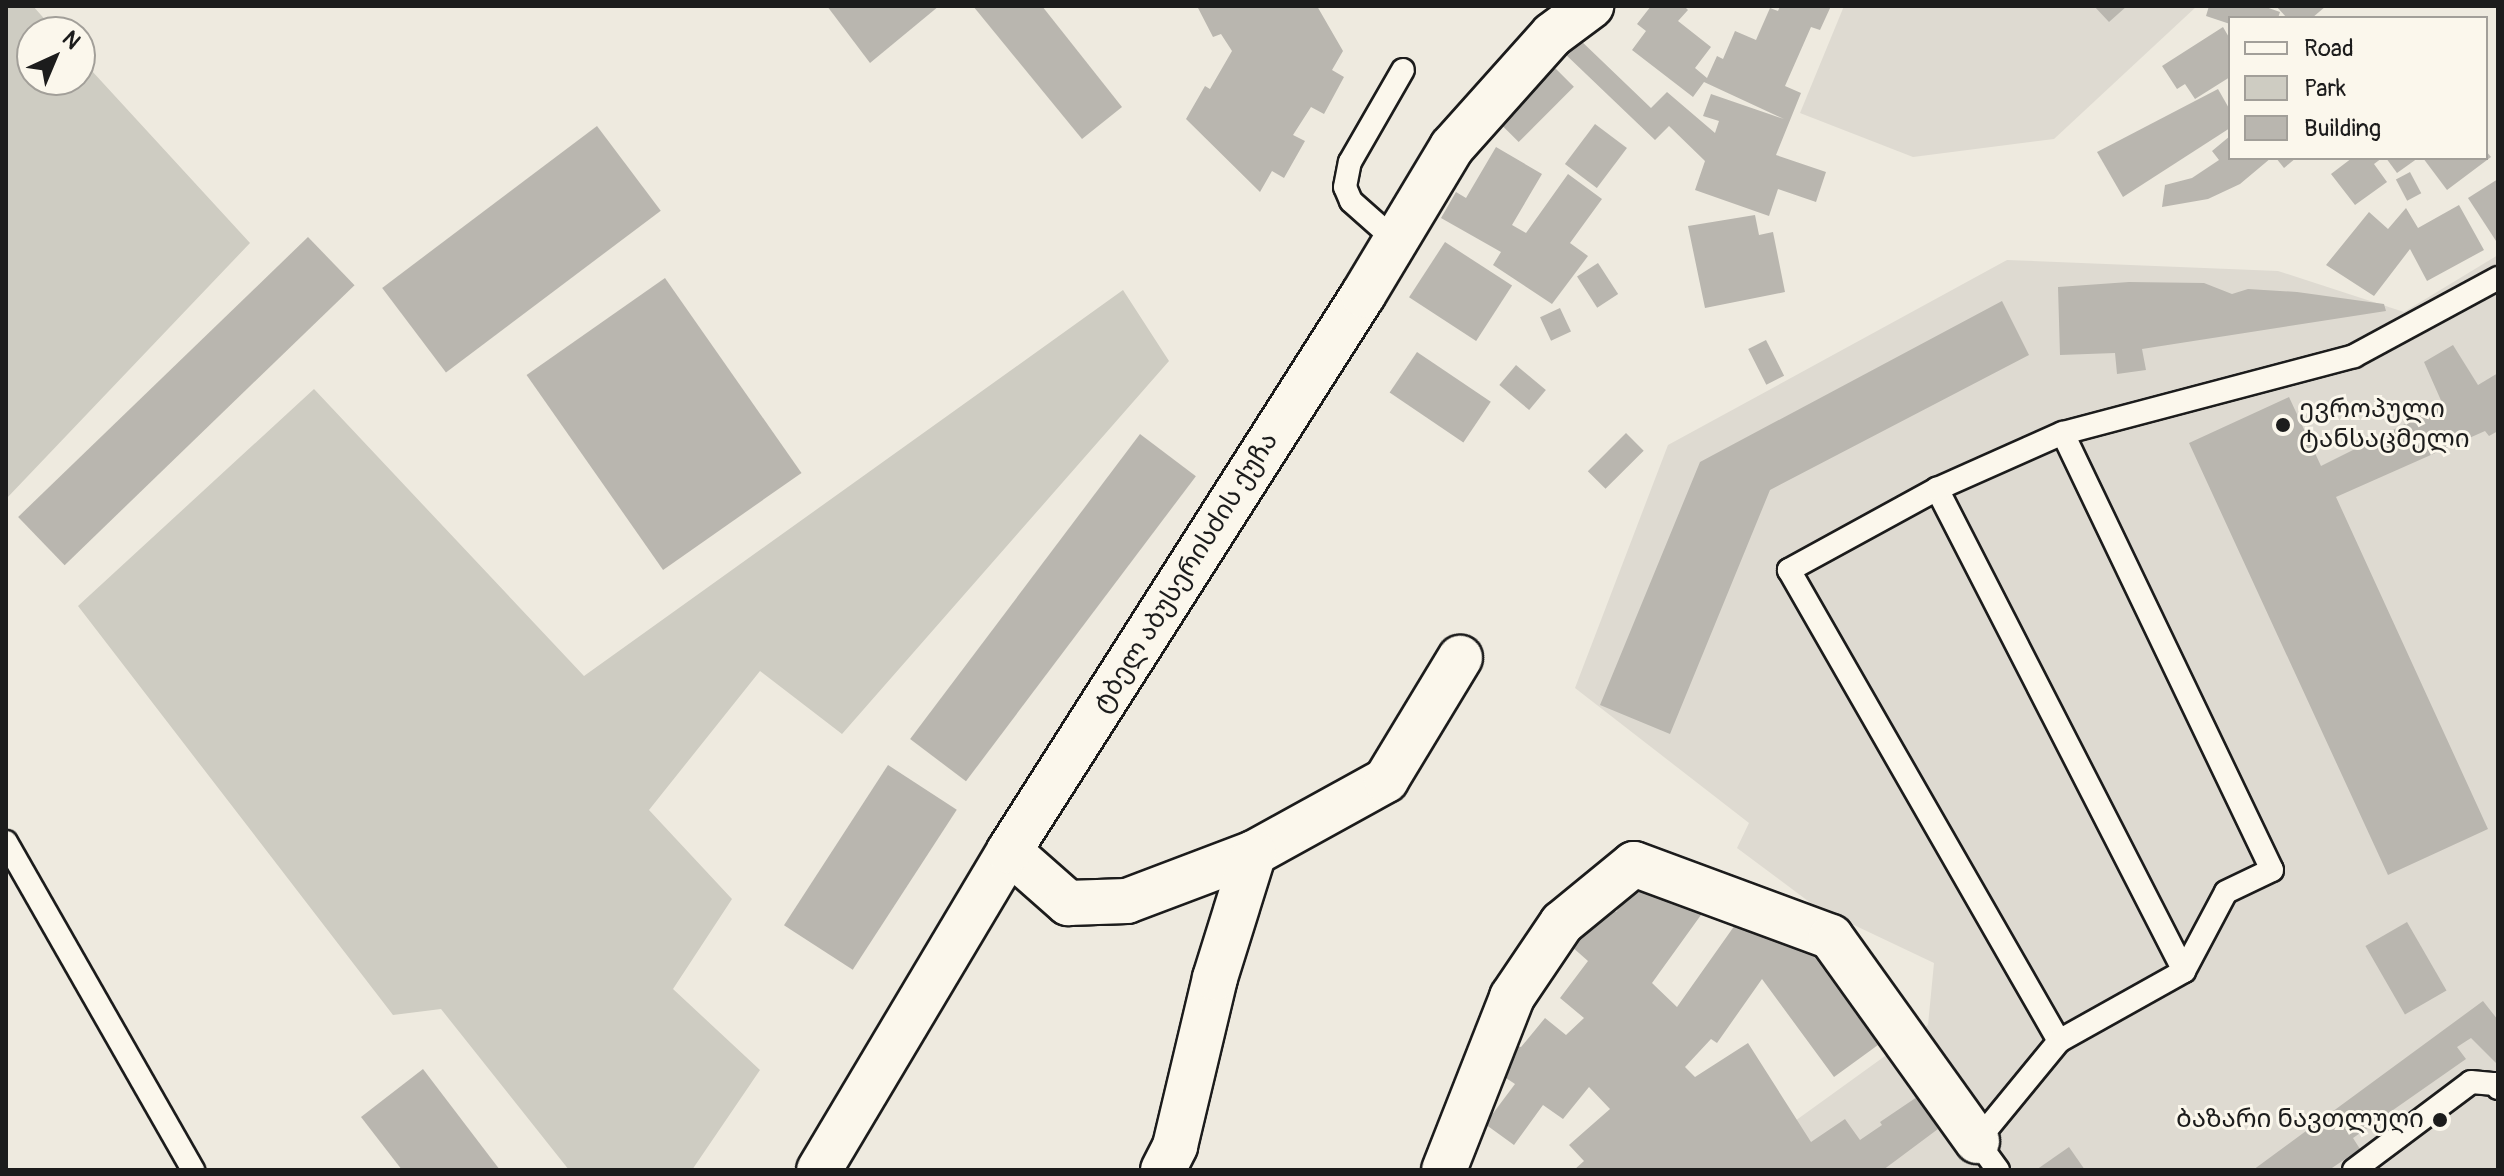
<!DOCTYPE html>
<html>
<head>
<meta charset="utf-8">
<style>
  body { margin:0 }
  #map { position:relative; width:2504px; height:1176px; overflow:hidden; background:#eeeadf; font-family:Pangolin,"Noto Sans Georgian",sans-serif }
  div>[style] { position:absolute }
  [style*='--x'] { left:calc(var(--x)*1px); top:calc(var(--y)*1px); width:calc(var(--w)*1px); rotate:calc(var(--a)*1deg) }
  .built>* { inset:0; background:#dedad1 }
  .green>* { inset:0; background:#ceccc2 }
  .building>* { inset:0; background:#b9b6af; transform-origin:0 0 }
  .roads { filter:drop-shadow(2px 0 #1c1c1c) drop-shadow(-2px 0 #1c1c1c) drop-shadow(0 2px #1c1c1c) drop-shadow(0 -2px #1c1c1c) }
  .service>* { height:22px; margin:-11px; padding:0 11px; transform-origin:11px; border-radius:11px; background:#fbf7ec }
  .minor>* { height:44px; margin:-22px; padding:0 22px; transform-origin:22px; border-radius:22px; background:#fbf7ec }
  .dots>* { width:22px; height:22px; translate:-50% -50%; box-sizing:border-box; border:4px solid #fbf7ec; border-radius:50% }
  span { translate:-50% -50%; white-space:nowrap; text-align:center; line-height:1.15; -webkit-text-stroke:6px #fbf7ec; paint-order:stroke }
  .poi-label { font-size:26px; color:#1c1c1c }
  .left { translate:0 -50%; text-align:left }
  .right { translate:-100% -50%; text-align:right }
  .street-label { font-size:26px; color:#1c1c1c }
  .frame { position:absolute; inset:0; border:8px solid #1c1c1c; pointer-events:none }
  .legend { position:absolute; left:2228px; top:16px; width:260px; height:144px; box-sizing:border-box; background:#fbf7ec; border:2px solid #a29f99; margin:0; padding:10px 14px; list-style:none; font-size:24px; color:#1c1c1c }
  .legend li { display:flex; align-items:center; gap:16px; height:40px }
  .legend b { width:40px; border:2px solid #a29f99 }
  .north { position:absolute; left:16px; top:16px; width:80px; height:80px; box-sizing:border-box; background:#fbf7ec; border:2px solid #a29f99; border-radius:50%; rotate:44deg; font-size:22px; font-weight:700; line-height:32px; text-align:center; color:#1c1c1c }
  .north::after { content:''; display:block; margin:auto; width:28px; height:36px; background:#1c1c1c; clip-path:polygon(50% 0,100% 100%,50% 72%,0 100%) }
</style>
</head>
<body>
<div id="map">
  <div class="built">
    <div style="clip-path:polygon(1844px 6px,2197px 6px,2054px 139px,1913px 157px,1800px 113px)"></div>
    <div style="clip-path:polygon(2498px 255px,2498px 1170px,1727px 1170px,1928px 1025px,1934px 963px,1816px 907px,1737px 848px,1749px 823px,1575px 688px,1668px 445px,2007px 260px,2278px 271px,2404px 312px)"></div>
  </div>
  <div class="green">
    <div style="clip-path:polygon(6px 6px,33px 6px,56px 32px,32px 32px,32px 80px,80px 80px,80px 58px,250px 243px,6px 499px)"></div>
    <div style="clip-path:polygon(1123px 290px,1169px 361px,842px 734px,760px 671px,649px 810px,732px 899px,673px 989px,760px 1070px,692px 1170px,569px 1170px,441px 1009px,393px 1015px,78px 606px,314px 389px,584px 676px)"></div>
  </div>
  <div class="building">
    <div style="clip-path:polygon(827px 6px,939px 6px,870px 63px)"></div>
    <div style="clip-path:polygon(973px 6px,1042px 6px,1122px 107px,1082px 139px)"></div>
    <div style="clip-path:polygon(1197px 6px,1317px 6px,1343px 51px,1332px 70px,1344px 77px,1324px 114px,1311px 107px,1293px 135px,1305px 141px,1284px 178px,1272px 171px,1260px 192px,1186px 119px,1205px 86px,1210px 89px,1232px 51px,1221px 34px,1213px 37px)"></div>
    <div style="clip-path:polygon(1651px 6px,1684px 6px,1688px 10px,1678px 21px,1711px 47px,1695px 68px,1707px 78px,1717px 56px,1723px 59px,1735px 31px,1756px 40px,1770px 8px,1778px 11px,1780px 6px,1831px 6px,1820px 30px,1811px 27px,1785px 86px,1801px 93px,1776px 155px,1826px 172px,1816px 202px,1778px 189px,1769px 216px,1695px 190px,1705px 161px,1669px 126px,1655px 140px,1563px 52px,1577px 37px,1651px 108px,1667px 92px,1715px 133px,1719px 121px,1703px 116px,1711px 94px,1784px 119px,1704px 82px,1693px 97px,1632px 50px,1646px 31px,1637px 24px)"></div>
    <div style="clip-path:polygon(2094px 6px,2127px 6px,2109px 22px)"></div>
    <div style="clip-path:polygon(2209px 6px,2263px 6px,2280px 12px,2278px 18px,2230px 18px,2230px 24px,2206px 16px)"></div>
    <div style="clip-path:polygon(2276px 6px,2326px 6px,2312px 18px,2287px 18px)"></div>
    <div style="clip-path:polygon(2223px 27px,2230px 39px,2230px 77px,2195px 99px,2185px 84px,2177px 89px,2162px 66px)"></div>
    <div style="left:1547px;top:60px;width:38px;height:78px;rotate:45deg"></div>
    <div style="clip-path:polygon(2218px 89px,2230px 110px,2230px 128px,2123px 197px,2097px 152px)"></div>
    <div style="left:1595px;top:124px;width:40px;height:50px;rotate:37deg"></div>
    <div style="left:597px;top:126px;width:106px;height:269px;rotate:53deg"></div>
    <div style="clip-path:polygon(2230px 136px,2230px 158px,2271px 158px,2240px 184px,2208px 199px,2162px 207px,2165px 185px,2192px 178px,2219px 160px,2212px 151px)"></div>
    <div style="clip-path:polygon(1496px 147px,1542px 174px,1512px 225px,1526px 233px,1568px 174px,1602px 199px,1570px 243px,1588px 256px,1552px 304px,1493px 265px,1501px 252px,1441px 218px,1456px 192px,1466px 198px)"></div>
    <div style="clip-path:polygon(2486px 151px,2491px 157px,2447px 190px,2423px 158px,2486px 158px)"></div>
    <div style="clip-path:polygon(2276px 158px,2296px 158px,2284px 168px)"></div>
    <div style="clip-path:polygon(2352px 158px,2382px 158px,2374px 164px,2387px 182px,2355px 205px,2331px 174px)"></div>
    <div style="clip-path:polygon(2386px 158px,2418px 158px,2397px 173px)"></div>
    <div style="left:2410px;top:172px;width:24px;height:16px;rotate:62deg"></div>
    <div style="clip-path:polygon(2498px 179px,2498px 244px,2468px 198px)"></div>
    <div style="clip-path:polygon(2459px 205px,2484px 250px,2427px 281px,2410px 249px,2374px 296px,2326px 265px,2369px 212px,2388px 229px,2406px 208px,2418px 228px)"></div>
    <div style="clip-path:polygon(1755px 215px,1759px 235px,1773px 232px,1785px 292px,1705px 308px,1688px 226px)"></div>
    <div style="left:308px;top:237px;width:67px;height:403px;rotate:46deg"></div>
    <div style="left:1445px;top:242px;width:80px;height:66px;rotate:33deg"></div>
    <div style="left:1598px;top:263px;width:37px;height:25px;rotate:57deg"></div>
    <div style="left:665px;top:278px;width:238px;height:169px;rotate:55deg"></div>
    <div style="clip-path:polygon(2129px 282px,2204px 283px,2232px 294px,2248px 289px,2297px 292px,2384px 304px,2386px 311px,2142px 349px,2146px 370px,2117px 374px,2115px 353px,2060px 355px,2058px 287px)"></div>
    <div style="clip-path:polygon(2002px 301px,2029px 355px,1770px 490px,1670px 734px,1600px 705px,1700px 462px)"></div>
    <div style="left:1560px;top:308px;width:26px;height:22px;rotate:65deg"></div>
    <div style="left:1766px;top:340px;width:40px;height:20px;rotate:63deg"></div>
    <div style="clip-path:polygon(2453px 345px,2478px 385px,2498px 373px,2498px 431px,2489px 436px,2485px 431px,2336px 497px,2488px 829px,2388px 875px,2189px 443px,2289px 397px,2321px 466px,2443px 405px,2424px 362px)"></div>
    <div style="left:1417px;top:352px;width:89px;height:49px;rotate:34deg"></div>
    <div style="left:1516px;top:365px;width:39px;height:26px;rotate:40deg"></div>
    <div style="left:1626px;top:433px;width:25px;height:54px;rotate:45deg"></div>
    <div style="left:1140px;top:434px;width:70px;height:382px;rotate:37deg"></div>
    <div style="left:888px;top:765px;width:82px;height:191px;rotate:33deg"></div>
    <div style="clip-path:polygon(1640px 880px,1706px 908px,1652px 983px,1677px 1007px,1735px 925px,1798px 934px,1878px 1045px,1834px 1077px,1762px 979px,1717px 1043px,1711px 1039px,1685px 1067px,1695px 1077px,1748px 1043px,1811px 1142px,1845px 1119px,1860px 1140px,1882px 1125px,1880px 1122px,1917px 1097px,1938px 1129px,1883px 1170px,1574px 1170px,1584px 1161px,1569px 1145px,1610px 1109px,1589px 1087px,1563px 1119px,1543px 1105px,1514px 1145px,1485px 1124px,1515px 1084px,1500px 1074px,1512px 1044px,1521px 1047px,1545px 1018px,1566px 1035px,1584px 1018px,1560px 998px,1588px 961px,1571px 946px,1609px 905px,1616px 912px)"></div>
    <div style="left:2407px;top:922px;width:79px;height:48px;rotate:60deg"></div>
    <div style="clip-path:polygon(2483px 1001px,2498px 1020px,2498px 1065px,2471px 1038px,2457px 1047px,2466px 1059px,2353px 1138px,2360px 1149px,2329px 1170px,2253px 1170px)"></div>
    <div style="clip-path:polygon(423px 1069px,500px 1170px,402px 1170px,361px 1117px)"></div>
    <div style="clip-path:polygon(2069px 1147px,2085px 1170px,2036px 1170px)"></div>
  </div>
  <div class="roads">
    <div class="service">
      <div style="--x:1396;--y:241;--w:60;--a:-138.4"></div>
      <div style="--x:1351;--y:201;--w:15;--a:-113"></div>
      <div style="--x:1345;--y:187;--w:25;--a:-79"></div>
      <div style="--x:1350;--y:162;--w:106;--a:-60.1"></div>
      <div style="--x:1937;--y:489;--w:169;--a:151.3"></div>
      <div style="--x:1789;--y:570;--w:543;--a:60.18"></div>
      <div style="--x:6;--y:842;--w:378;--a:60.3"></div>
      <div style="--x:2184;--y:971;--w:542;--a:-117.13"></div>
      <div style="--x:1937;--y:489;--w:138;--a:-24"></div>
      <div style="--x:2063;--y:433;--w:301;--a:-14.8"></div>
      <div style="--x:2354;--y:356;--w:164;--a:-28.4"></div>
      <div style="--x:1998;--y:1170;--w:36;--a:-126"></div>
      <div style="--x:1977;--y:1141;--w:129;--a:-50.6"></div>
      <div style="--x:2059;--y:1041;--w:143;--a:-29.2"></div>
      <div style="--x:2184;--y:971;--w:89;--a:-62"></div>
      <div style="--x:2226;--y:892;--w:51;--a:-25.6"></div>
      <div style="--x:2272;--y:870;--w:484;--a:-115.6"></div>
      <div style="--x:2354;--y:1170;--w:146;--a:-36.9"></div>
      <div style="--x:2471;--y:1082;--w:24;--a:5"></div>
      <div style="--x:2495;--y:1084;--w:5;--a:53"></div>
    </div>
    <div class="minor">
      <div style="--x:1009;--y:851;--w:79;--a:41.4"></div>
      <div style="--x:1068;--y:903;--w:59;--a:-1.9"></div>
      <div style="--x:1127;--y:901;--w:136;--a:-20.7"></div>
      <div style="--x:1254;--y:853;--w:151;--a:-28.9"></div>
      <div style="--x:1386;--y:780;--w:143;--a:-58.8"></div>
      <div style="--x:819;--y:1170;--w:371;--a:-59.2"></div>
      <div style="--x:1009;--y:851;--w:659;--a:-57.52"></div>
      <div style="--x:1363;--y:295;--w:173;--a:-59"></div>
      <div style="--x:1452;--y:147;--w:150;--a:-48.2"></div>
      <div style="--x:1552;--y:35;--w:49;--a:-36.6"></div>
      <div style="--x:1163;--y:1170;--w:27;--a:-63"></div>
      <div style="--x:1175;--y:1146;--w:173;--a:-76.6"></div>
      <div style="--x:1215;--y:978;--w:131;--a:-72.7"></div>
      <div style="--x:1444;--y:1170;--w:186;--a:-68.5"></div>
      <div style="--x:1512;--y:997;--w:89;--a:-56"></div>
      <div style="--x:1562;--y:923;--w:93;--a:-39.3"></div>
      <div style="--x:1634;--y:864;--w:210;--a:20.3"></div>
      <div style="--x:1831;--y:937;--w:251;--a:54.4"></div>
    </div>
  </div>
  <div class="dots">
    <div style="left:2283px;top:425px;background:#1c1c1c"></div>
    <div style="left:2440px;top:1120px;background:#1c1c1c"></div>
  </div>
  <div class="poi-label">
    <span class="left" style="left:2299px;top:425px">ევროპული<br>ტანსაცმელი</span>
    <span class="right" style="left:2424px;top:1120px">ბაზარი ნავთლუღი</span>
  </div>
  <div class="street-label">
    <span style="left:1186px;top:573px;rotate:-58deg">ტბელ აბუსერისძის ქუჩა</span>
  </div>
  <div class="frame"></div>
  <ul class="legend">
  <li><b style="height:10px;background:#fbf7ec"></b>Road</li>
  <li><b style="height:22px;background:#ceccc2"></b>Park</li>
  <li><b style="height:22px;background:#b9b6af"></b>Building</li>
  </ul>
  <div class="north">N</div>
</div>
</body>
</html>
